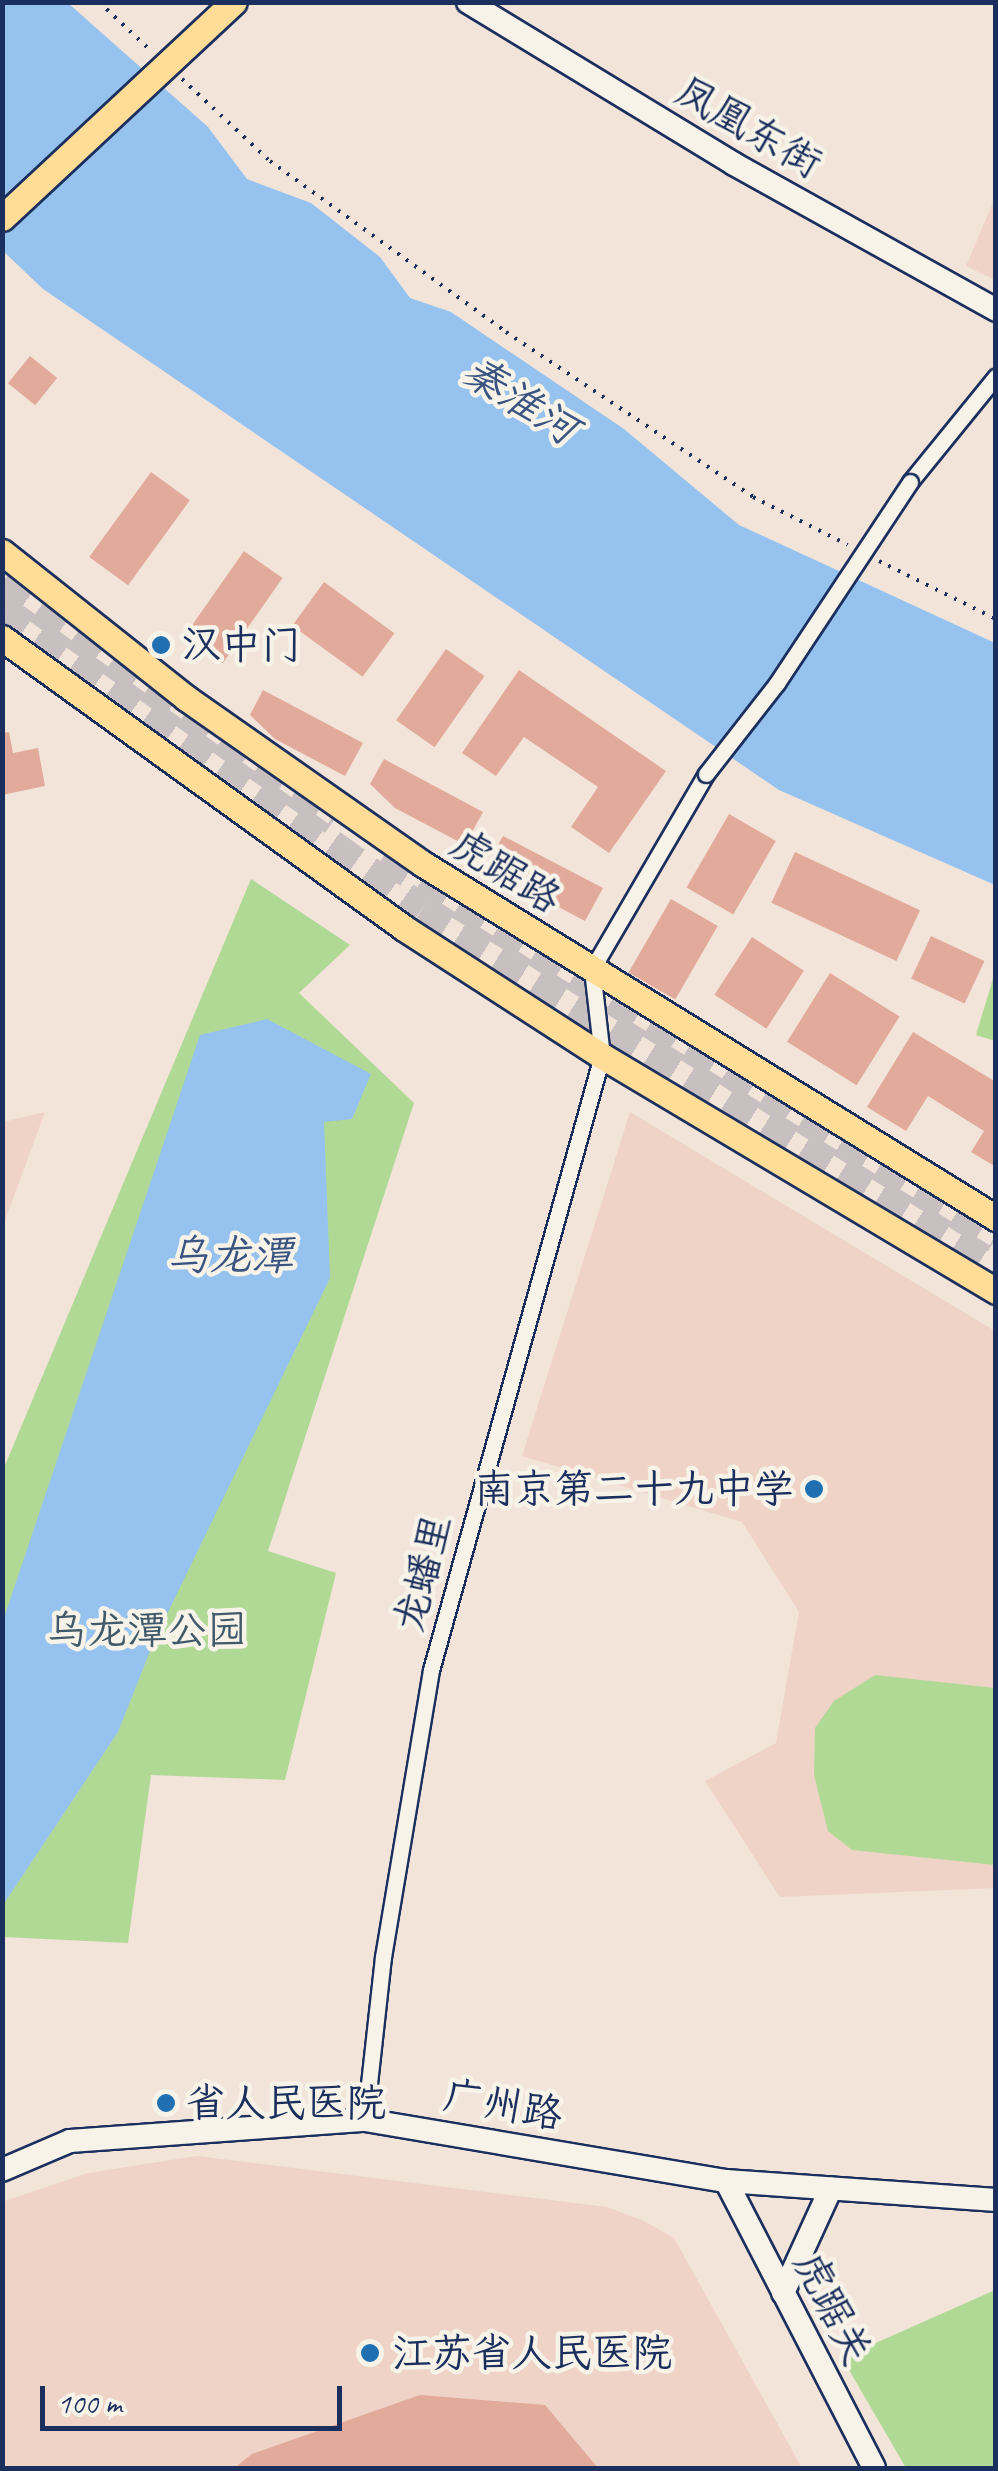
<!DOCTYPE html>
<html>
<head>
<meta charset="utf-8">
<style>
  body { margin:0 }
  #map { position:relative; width:998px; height:2471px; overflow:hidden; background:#f3e4d9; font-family:Caveat,"LXGW WenKai TC",sans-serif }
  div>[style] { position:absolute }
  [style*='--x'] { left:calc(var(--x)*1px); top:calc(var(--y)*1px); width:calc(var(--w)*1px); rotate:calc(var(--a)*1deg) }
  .built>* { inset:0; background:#eed3c6 }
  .green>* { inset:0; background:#b0d996 }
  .water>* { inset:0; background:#96c2ef }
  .building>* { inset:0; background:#e2aa9b; transform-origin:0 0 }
  .highway-tunnel>* { height:30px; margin-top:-15px; transform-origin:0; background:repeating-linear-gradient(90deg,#c8c0c0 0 30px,transparent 0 45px) }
  .path>* { height:4px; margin-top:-2px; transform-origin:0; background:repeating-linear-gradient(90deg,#1b2f5e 0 2.5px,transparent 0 10.5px) }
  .roads { filter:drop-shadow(2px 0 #1b2f5e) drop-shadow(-2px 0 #1b2f5e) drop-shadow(0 2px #1b2f5e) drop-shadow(0 -2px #1b2f5e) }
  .street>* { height:15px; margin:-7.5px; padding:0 7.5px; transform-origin:7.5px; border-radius:7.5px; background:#f7f3e8 }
  .secondary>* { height:22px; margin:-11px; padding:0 11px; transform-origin:11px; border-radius:11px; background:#f7f3e8 }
  .primary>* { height:25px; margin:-12.5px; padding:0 12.5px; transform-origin:12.5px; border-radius:12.5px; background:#ffdd96 }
  .bridges { filter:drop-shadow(2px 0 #1b2f5e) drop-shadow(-2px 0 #1b2f5e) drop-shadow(0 2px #1b2f5e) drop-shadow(0 -2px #1b2f5e) }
  .street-bridge>* { height:15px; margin:-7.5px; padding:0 7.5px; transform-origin:7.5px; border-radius:7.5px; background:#f7f3e8 }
  .primary-bridge>* { height:25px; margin:-12.5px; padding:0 12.5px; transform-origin:12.5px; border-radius:12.5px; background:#ffdd96 }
  .dots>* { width:28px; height:28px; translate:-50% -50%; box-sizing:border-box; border:5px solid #f7f3e8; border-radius:50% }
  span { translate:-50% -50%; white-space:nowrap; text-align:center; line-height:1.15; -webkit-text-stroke:9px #f7f3e8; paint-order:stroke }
  .street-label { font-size:40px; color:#1b2f5e }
  .poi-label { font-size:40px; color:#1b2f5e }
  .left { translate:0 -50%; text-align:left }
  .right { translate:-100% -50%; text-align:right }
  .park-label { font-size:40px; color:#405a6c }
  .water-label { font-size:42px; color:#3a5482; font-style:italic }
  .frame { position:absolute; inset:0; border:5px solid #1b2f5e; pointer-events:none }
  .scale { position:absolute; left:40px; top:2386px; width:302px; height:45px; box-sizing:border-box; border:5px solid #1b2f5e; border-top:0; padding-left:12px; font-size:30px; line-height:35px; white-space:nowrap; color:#1b2f5e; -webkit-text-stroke:8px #f7f3e8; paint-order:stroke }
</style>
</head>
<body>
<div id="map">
  <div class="built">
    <div style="clip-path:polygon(995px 198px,995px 280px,966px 266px)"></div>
    <div style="clip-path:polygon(45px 1112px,3px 1226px,3px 1122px)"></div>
    <div style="clip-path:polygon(630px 1112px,995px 1331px,995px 1888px,780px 1897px,705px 1781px,776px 1743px,799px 1612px,742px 1522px,522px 1456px)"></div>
    <div style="clip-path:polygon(197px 2156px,607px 2207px,644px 2221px,674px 2238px,802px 2468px,3px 2468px,2px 2202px,88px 2173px)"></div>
  </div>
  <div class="green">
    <div style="clip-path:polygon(251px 879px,350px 945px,299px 993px,414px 1103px,268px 1551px,336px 1573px,285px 1780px,151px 1775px,128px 1943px,3px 1937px,3px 1470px)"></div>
    <div style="clip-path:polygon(995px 972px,996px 1041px,995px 1041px,976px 1035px)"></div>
    <div style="clip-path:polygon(875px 1675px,995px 1688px,995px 1865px,852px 1850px,828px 1831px,814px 1775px,815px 1728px,834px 1701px)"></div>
    <div style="clip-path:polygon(995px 2290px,995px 2468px,906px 2468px,842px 2358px)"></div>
  </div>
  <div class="water">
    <div style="clip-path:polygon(2px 3px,68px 3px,208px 127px,247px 179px,311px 203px,380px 257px,410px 298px,451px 312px,624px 429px,739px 525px,995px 643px,995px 885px,779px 790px,43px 289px,3px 251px)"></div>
    <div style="clip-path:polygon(267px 1019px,371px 1074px,352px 1119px,324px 1122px,330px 1278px,154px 1641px,118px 1732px,3px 1905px,3px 1621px,200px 1035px)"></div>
  </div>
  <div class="building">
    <div style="left:30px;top:356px;width:35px;height:35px;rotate:39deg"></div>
    <div style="left:151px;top:472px;width:48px;height:105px;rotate:36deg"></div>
    <div style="left:244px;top:551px;width:47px;height:104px;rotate:35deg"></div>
    <div style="left:324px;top:582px;width:87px;height:54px;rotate:36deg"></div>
    <div style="left:446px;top:649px;width:47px;height:87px;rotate:35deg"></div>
    <div style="clip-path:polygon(519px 670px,666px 771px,609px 853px,571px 827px,598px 787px,524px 737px,496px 776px,462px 753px)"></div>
    <div style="clip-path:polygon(263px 690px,363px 743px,345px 776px,275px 739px,250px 715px)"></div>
    <div style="clip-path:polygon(9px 732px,13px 753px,38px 748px,45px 786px,2px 795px,2px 733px)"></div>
    <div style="clip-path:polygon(384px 759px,483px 812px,465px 845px,395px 808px,370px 784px)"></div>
    <div style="left:729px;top:814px;width:54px;height:85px;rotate:30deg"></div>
    <div style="clip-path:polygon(503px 836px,603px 888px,585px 921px,515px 884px,489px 861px)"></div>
    <div style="left:795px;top:852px;width:138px;height:56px;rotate:25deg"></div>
    <div style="left:671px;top:899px;width:54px;height:85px;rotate:30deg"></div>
    <div style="left:931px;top:936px;width:59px;height:47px;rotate:25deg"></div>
    <div style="left:752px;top:937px;width:62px;height:69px;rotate:33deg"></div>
    <div style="left:830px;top:973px;width:82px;height:81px;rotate:32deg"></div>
    <div style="clip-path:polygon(913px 1032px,996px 1082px,996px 1167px,971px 1152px,984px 1131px,928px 1096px,906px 1131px,867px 1107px)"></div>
    <div style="clip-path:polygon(420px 2395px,545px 2405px,598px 2468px,234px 2468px,252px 2454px)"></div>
  </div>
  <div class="highway-tunnel">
    <div style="--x:2;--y:583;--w:408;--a:35.6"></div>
    <div style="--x:2;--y:609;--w:516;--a:35.54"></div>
    <div style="--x:422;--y:909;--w:676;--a:31.95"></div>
    <div style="--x:383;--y:857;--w:722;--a:31.93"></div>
  </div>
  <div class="path">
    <div style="--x:99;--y:2;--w:69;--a:43.2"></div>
    <div style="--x:182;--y:79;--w:120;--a:43"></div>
    <div style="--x:270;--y:161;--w:291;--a:35.9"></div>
    <div style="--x:506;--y:332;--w:297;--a:33.7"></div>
    <div style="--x:753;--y:497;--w:106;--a:26.8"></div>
    <div style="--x:879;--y:561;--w:131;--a:26.4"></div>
    <div style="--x:2;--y:1862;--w:10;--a:17"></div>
  </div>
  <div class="roads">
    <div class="street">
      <div style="--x:910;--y:482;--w:136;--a:-50.9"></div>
      <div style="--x:365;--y:2120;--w:164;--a:-83.7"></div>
      <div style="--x:383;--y:1957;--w:291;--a:-80.5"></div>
      <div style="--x:431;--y:1670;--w:637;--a:-74.44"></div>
      <div style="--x:602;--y:1056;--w:88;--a:-96.6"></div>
      <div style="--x:592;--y:969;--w:226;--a:-59.7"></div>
    </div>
    <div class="secondary">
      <div style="--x:468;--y:2;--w:311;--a:31.3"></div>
      <div style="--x:734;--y:164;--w:300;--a:29.1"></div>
      <div style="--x:2;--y:2170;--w:74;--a:-23.1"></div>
      <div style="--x:70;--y:2141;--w:296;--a:-4.1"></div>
      <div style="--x:365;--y:2120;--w:366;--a:9.6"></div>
      <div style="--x:726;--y:2181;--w:271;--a:4"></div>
      <div style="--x:726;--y:2181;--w:323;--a:62.7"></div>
      <div style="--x:783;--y:2293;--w:115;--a:-65.4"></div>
    </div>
    <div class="primary">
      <div style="--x:2;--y:552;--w:235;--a:38.4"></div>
      <div style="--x:186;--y:698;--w:289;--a:35"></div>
      <div style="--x:423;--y:864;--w:674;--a:31.71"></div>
      <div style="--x:2;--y:638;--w:496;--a:35.8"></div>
      <div style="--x:404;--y:928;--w:236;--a:32.9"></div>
      <div style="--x:602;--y:1056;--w:459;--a:30.8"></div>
    </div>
  </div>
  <div class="bridges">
    <div class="street-bridge">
      <div style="--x:706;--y:774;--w:115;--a:-52"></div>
      <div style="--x:777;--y:683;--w:241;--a:-56.5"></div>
    </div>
    <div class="primary-bridge">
      <div style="--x:2;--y:218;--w:317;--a:-43"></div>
    </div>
  </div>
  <div class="dots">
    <div style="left:161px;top:645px;background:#1f6fb2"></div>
    <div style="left:814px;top:1489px;background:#1f6fb2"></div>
    <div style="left:166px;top:2103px;background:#1f6fb2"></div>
    <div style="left:370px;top:2353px;background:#1f6fb2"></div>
  </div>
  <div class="street-label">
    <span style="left:749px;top:127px;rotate:30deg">凤凰东街</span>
    <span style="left:506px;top:871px;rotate:32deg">虎踞路</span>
    <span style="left:423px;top:1573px;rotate:-75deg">龙蟠里</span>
    <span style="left:503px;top:2105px;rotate:10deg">广州路</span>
    <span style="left:833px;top:2308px;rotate:63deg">虎踞关</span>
  </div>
  <div class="poi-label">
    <span class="left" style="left:181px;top:645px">汉中门</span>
    <span class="right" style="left:794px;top:1489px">南京第二十九中学</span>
    <span class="left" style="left:186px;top:2103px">省人民医院</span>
    <span class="left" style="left:392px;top:2353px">江苏省人民医院</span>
  </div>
  <div class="park-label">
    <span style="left:147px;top:1630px">乌龙潭公园</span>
  </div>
  <div class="water-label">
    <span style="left:520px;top:401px;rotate:32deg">秦淮河</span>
    <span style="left:230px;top:1256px">乌龙潭</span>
  </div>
  <div class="frame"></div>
  <div class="scale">100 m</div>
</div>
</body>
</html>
